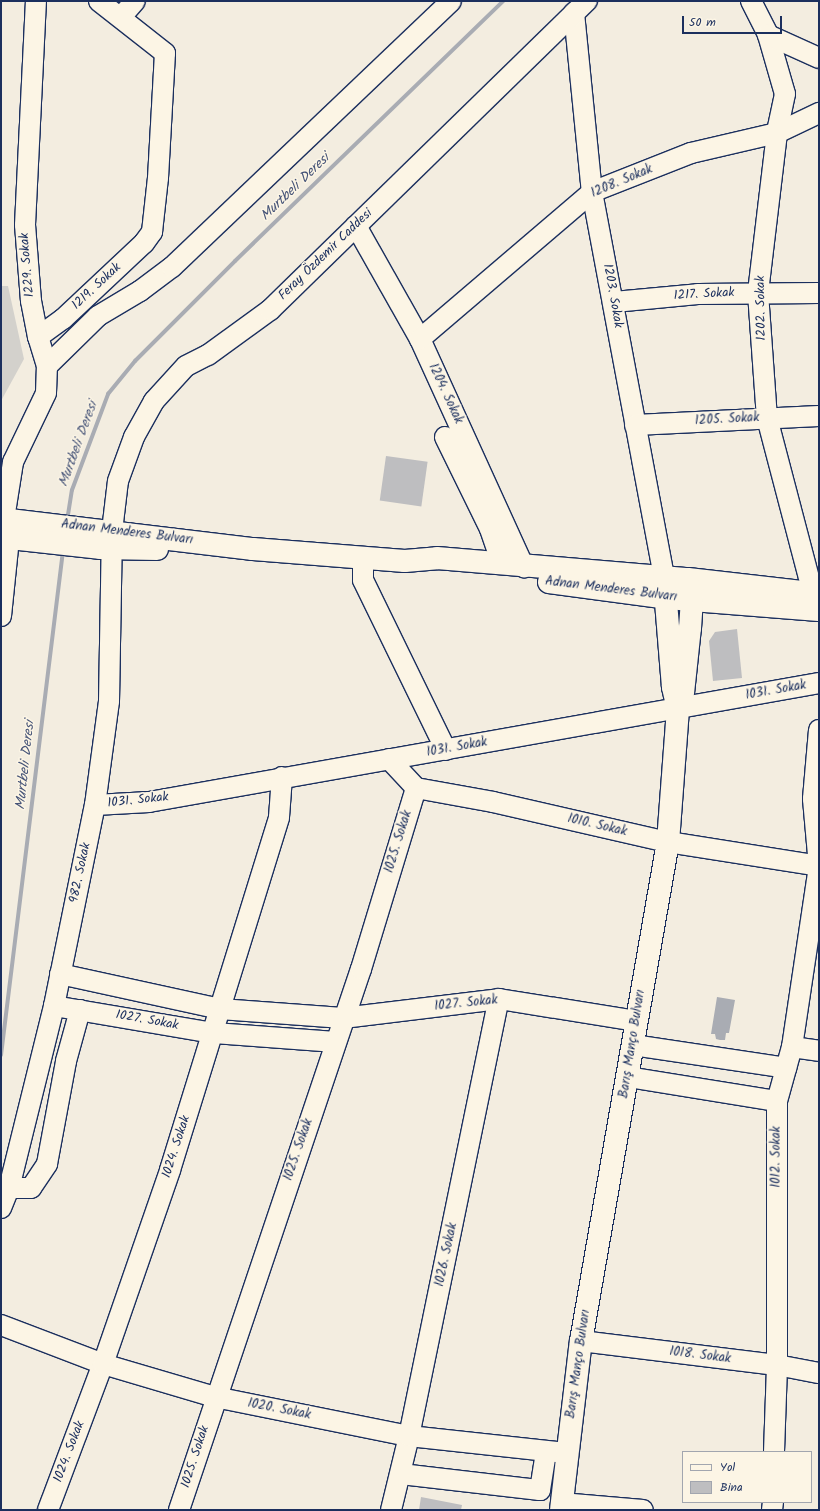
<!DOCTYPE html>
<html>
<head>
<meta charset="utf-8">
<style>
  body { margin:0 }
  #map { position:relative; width:820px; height:1511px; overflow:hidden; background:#f3ede0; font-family:Kalam,sans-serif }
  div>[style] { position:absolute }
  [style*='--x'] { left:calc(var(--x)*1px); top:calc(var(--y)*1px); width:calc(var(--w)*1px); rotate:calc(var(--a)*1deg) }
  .green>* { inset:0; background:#d3d1cc }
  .water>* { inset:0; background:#a9acb3 }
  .stream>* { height:4px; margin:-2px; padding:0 2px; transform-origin:2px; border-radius:2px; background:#a9acb3 }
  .building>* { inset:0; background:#bebec0; transform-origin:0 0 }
  .roads { filter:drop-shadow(1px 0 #1b2f5e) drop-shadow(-1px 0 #1b2f5e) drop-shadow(0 1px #1b2f5e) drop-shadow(0 -1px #1b2f5e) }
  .minor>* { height:20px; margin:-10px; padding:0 10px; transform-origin:10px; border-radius:10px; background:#fcf5e5 }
  .major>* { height:22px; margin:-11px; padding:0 11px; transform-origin:11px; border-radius:11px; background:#fcf5e5 }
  span { translate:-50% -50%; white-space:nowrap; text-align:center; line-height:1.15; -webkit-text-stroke:3px #fcf5e5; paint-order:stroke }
  .street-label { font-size:13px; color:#1b2f5e }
  .water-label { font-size:14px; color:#465478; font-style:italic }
  .frame { position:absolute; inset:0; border:2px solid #1b2f5e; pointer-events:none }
  .legend { position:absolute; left:682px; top:1451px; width:130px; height:52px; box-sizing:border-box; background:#fcf5e5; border:1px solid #a2a6af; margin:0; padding:5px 7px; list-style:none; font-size:12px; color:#1b2f5e }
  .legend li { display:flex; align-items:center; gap:8px; height:20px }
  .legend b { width:20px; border:1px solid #a2a6af }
  .scale { position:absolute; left:682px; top:16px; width:100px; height:18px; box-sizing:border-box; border:2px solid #1b2f5e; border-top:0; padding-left:5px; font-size:12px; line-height:14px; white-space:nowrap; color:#1b2f5e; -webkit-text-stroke:3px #fcf5e5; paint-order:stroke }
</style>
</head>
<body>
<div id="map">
  <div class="green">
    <div style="clip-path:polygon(1px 286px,8px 286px,24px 359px,1px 401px)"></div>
  </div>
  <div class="water">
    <div style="clip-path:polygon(717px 997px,735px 1000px,729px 1033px,726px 1033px,725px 1040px,720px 1040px,716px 1039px,715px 1034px,711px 1034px)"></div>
  </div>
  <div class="stream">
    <div style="--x:67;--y:521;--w:31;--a:-81"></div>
    <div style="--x:72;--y:490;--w:103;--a:-69.4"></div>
    <div style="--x:108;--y:394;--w:43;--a:-50.7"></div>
    <div style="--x:135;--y:361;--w:141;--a:-45"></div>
    <div style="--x:235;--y:261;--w:373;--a:-44.1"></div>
    <div style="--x:1;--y:1055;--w:508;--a:-82.99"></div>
  </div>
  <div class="building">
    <div style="left:386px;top:456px;width:42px;height:45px;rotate:8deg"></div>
    <div style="clip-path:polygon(737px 629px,742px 678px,713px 681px,709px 641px,715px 632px)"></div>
    <div style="clip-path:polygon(421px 1497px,462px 1505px,461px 1510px,419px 1510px)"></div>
  </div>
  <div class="roads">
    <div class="minor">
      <div style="--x:751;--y:1;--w:38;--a:63"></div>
      <div style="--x:768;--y:35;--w:61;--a:73.9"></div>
      <div style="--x:785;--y:94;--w:40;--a:102"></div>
      <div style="--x:777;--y:133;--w:161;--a:96.8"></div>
      <div style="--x:758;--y:293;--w:125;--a:85.9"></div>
      <div style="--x:767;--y:418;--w:181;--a:75.3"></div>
      <div style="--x:574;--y:13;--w:180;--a:84.3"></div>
      <div style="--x:592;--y:192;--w:392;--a:79.4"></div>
      <div style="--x:121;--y:17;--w:21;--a:-49"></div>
      <div style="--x:768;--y:35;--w:56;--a:24.3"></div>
      <div style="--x:356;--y:226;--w:130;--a:60.5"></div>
      <div style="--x:420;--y:339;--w:251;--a:65.5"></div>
      <div style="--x:614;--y:302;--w:84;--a:-5.4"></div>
      <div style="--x:698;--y:294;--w:121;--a:-0.5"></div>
      <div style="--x:38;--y:337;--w:31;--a:-36"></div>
      <div style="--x:63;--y:319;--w:111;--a:-43.2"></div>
      <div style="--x:144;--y:243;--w:14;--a:-54"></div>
      <div style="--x:152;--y:232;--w:54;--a:-83.7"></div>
      <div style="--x:158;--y:178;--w:125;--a:-86.8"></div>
      <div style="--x:165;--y:53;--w:84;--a:-141.8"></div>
      <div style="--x:420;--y:339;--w:226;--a:-40.5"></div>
      <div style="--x:592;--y:192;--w:106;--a:-21.5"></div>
      <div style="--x:691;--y:153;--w:88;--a:-13.1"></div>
      <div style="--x:777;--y:133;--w:47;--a:-25.5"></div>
      <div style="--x:47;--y:366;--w:71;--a:-44.4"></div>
      <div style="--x:98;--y:316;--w:49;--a:-30.8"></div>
      <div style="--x:140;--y:291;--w:40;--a:-37"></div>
      <div style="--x:172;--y:267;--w:385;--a:-43.6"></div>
      <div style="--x:635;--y:425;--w:184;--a:-2.8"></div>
      <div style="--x:445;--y:437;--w:102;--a:63.9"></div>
      <div style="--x:490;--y:529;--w:37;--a:71"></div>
      <div style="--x:363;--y:557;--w:23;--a:90"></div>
      <div style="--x:363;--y:580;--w:189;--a:64"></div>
      <div style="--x:1;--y:616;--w:78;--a:-84.1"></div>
      <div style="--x:9;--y:538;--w:20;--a:-105"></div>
      <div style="--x:4;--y:519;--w:58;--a:-81"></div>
      <div style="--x:13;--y:462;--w:76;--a:-64.4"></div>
      <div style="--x:46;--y:393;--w:27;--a:-88"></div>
      <div style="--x:47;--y:366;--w:30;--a:-107"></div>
      <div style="--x:38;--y:337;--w:37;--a:-101"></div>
      <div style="--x:31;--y:301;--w:76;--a:-94.5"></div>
      <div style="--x:25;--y:225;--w:224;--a:-87.2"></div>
      <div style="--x:819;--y:730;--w:69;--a:95"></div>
      <div style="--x:813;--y:799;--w:67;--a:84.9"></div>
      <div style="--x:389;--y:759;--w:40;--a:47"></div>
      <div style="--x:416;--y:788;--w:78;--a:10.3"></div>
      <div style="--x:493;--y:802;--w:180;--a:12.9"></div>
      <div style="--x:668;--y:842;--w:153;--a:9"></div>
      <div style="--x:95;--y:805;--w:54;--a:-3.2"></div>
      <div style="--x:149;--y:802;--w:680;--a:-10.07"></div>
      <div style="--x:60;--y:974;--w:164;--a:12.3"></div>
      <div style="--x:220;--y:1009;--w:123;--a:4.2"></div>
      <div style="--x:343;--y:1018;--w:157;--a:-6.9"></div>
      <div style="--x:499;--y:999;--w:140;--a:9.1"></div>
      <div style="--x:54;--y:1006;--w:162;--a:9.6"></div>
      <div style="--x:214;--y:1033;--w:122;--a:4.2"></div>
      <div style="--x:633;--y:1045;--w:155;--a:8.5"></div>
      <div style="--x:792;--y:1047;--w:27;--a:8"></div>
      <div style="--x:628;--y:1077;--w:151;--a:9.2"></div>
      <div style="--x:9;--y:1188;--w:22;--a:0"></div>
      <div style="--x:31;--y:1188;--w:29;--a:-56"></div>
      <div style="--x:47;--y:1164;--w:105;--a:-79.5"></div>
      <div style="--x:66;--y:1061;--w:53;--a:-74.6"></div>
      <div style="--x:1;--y:1208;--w:22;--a:-68"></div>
      <div style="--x:9;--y:1188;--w:187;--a:-76.1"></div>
      <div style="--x:54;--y:1006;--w:205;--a:-78.5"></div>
      <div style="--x:95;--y:805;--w:105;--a:-82.3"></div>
      <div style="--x:109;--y:701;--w:170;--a:-89"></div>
      <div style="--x:112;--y:531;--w:50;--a:-83.2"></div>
      <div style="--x:118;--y:481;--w:47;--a:-70"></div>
      <div style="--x:134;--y:437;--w:41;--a:-60.9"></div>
      <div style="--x:154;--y:401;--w:47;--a:-47.6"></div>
      <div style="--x:186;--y:366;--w:25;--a:-27"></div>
      <div style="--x:208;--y:355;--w:77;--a:-36"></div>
      <div style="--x:270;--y:310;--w:443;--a:-44.3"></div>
      <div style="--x:1;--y:1325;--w:109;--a:20.9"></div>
      <div style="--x:103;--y:1364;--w:117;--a:16.4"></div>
      <div style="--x:215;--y:1397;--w:198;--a:11.4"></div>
      <div style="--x:409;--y:1436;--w:158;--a:6.2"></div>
      <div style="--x:581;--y:1341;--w:197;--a:7"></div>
      <div style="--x:777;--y:1365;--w:43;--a:10.8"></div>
      <div style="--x:774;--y:1452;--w:87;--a:-88"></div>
      <div style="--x:777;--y:1365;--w:264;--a:-90"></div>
      <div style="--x:777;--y:1101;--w:56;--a:-74.5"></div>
      <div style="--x:792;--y:1047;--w:182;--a:-81.5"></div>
      <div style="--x:401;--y:1474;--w:140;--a:6.6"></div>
      <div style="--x:540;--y:1490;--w:39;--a:-81"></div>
      <div style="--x:561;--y:1503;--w:82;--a:4.9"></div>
      <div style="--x:48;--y:1510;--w:156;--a:-69.4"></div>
      <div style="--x:103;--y:1364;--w:205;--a:-70.9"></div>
      <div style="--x:170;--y:1170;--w:369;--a:-72.8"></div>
      <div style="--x:279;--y:817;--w:40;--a:-85.7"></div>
      <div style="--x:179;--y:1510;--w:571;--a:-71.41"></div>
      <div style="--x:361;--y:969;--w:189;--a:-73.1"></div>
      <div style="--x:391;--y:1510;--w:76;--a:-76.3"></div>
      <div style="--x:409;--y:1436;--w:446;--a:-78.4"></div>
      <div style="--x:772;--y:1510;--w:8;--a:-83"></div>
    </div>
    <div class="major">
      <div style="--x:1;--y:519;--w:254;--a:6.8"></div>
      <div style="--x:253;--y:549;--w:152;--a:4.5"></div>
      <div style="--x:405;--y:561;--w:32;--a:-5"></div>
      <div style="--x:437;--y:558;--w:252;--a:4.8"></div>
      <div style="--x:688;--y:579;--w:132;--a:6.5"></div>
      <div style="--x:1;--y:537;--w:101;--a:6.3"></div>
      <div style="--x:101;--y:548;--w:56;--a:1"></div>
      <div style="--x:549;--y:582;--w:119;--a:7.7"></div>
      <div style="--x:667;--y:598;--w:152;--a:4.5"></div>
      <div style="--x:683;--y:693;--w:65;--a:-83.9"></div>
      <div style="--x:690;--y:628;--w:28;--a:-86"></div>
      <div style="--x:692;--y:600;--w:14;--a:-102"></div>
      <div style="--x:561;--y:1510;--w:170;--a:-83.3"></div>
      <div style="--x:581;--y:1341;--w:507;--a:-80.11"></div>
      <div style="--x:668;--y:842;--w:133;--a:-85.7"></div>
      <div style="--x:678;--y:709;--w:23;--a:-103"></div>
      <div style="--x:673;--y:687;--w:110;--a:-94.7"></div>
    </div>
  </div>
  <div class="street-label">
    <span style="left:622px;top:182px;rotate:-23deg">1208. Sokak</span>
    <span style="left:326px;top:255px;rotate:-44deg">Feray Özdemir Caddesi</span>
    <span style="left:28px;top:265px;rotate:-95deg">1229. Sokak</span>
    <span style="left:97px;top:287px;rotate:-43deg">1219. Sokak</span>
    <span style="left:704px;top:295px;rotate:-3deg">1217. Sokak</span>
    <span style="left:612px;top:296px;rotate:80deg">1203. Sokak</span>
    <span style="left:762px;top:308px;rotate:-91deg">1202. Sokak</span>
    <span style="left:445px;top:394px;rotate:65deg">1204. Sokak</span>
    <span style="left:727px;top:420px;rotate:-3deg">1205. Sokak</span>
    <span style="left:127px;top:533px;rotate:7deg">Adnan Menderes Bulvarı</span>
    <span style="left:611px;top:590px;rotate:7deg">Adnan Menderes Bulvarı</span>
    <span style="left:776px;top:691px;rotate:-10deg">1031. Sokak</span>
    <span style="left:457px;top:748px;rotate:-10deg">1031. Sokak</span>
    <span style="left:138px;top:801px;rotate:-6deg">1031. Sokak</span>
    <span style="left:597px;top:826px;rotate:13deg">1010. Sokak</span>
    <span style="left:399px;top:842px;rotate:-73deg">1025. Sokak</span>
    <span style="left:81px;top:873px;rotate:-78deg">982. Sokak</span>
    <span style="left:466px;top:1004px;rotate:-6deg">1027. Sokak</span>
    <span style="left:147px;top:1021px;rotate:10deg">1027. Sokak</span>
    <span style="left:633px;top:1044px;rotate:-81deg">Barış Manço Bulvarı</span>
    <span style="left:177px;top:1147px;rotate:-72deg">1024. Sokak</span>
    <span style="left:299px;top:1150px;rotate:-71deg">1025. Sokak</span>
    <span style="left:777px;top:1157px;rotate:-90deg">1012. Sokak</span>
    <span style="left:447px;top:1255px;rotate:-78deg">1026. Sokak</span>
    <span style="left:700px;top:1356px;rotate:7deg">1018. Sokak</span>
    <span style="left:579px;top:1364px;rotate:-82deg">Barış Manço Bulvarı</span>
    <span style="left:279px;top:1410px;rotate:11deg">1020. Sokak</span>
    <span style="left:70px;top:1452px;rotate:-69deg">1024. Sokak</span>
    <span style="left:196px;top:1457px;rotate:-72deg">1025. Sokak</span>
  </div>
  <div class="water-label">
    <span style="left:295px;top:187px;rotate:-44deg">Murtbeli Deresi</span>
    <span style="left:78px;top:444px;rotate:-70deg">Murtbeli Deresi</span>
    <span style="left:25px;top:765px;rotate:-84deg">Murtbeli Deresi</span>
  </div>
  <div class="frame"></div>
  <ul class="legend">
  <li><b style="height:5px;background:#fcf5e5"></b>Yol</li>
  <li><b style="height:11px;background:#bebec0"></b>Bina</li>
  </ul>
  <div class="scale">50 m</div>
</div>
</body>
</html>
